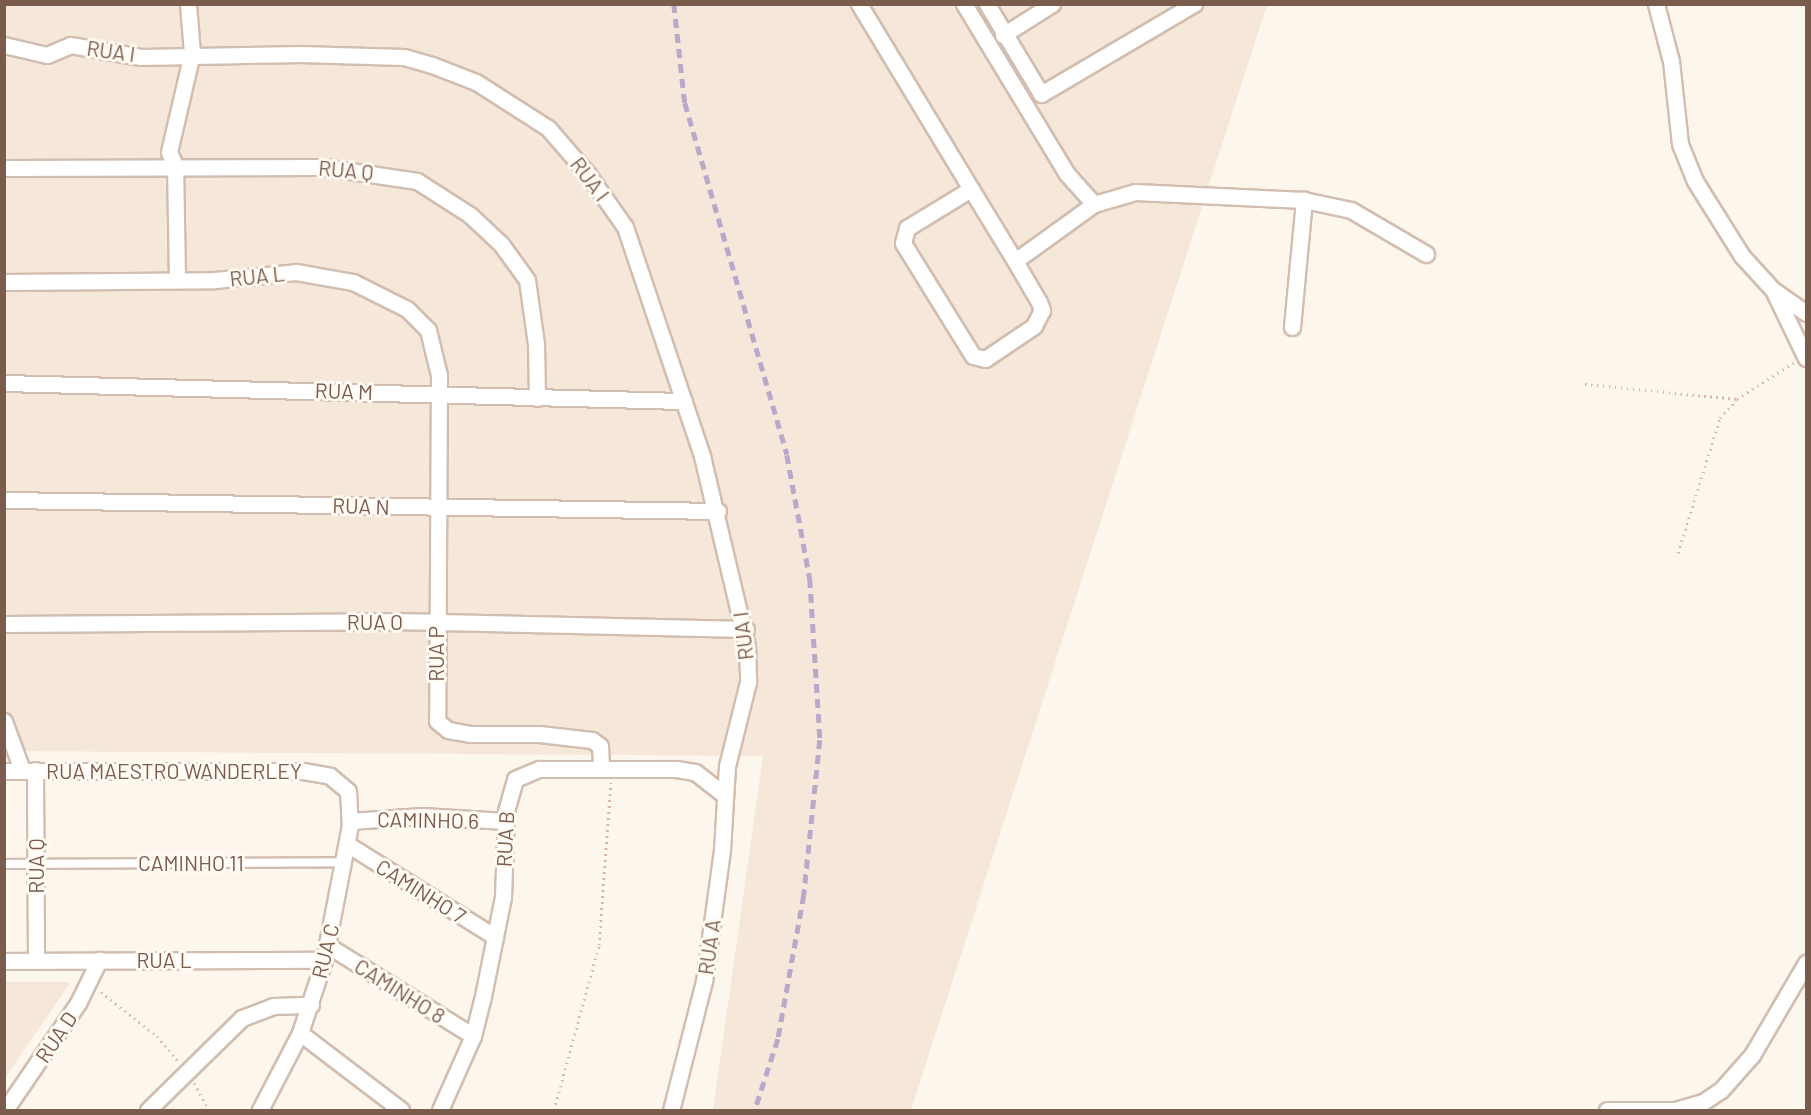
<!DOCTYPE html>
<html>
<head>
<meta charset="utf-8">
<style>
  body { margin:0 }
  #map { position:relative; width:1811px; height:1115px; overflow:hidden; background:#fdf6ec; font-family:Barlow,sans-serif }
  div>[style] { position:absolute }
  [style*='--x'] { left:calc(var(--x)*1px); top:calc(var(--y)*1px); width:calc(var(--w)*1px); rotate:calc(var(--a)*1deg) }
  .residential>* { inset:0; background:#f5e8da }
  .path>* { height:3px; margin-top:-1.5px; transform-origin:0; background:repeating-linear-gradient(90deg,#d9b8a5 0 1.5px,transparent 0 6px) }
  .roads { filter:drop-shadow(2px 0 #d1beb0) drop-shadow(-2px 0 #d1beb0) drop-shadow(0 2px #d1beb0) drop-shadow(0 -2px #d1beb0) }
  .lane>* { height:8px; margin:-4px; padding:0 4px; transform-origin:4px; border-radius:4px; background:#fff }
  .street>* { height:15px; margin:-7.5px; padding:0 7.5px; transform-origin:7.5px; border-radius:7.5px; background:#fff }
  .rail>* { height:4.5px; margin-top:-2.25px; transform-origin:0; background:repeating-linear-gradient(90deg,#b9a8c9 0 9px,transparent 0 15px) }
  span { translate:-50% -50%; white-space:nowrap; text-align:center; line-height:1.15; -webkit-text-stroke:6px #fffaf3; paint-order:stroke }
  .street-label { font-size:21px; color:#7a5c4d }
  .frame { position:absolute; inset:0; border:6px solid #7a5c4d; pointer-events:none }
</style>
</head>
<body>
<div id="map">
  <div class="residential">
    <div style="clip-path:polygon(5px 5px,1267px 5px,911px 1110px,713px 1110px,763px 756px,5px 751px)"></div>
    <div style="clip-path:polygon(5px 982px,71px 982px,5px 1078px,4px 983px)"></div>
  </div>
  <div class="path">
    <div style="--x:1585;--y:384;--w:153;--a:5.6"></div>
    <div style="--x:1678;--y:553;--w:141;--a:-72.7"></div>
    <div style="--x:1720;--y:418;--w:25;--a:-48"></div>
    <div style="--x:1737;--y:399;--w:67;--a:-32.7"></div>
    <div style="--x:101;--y:992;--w:71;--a:38.2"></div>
    <div style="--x:157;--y:1036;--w:33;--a:50"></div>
    <div style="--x:194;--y:1083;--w:31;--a:61"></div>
    <div style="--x:554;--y:1110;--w:171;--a:-74.7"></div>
    <div style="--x:599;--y:945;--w:163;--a:-85.8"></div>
  </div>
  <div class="roads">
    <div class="lane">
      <div style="--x:4;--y:864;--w:339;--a:-0.3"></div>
    </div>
    <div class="street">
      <div style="--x:859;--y:4;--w:216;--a:58.8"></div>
      <div style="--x:971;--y:189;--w:84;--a:58.6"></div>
      <div style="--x:1015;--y:261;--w:48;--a:59.7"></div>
      <div style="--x:1039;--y:302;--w:9;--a:69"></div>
      <div style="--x:1042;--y:310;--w:18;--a:117"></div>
      <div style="--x:1034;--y:326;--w:59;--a:146"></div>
      <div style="--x:985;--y:359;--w:12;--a:-166"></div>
      <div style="--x:973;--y:356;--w:133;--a:-121.8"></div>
      <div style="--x:903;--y:243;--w:16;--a:-75"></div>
      <div style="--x:907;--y:228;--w:75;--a:-31.4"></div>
      <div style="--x:964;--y:4;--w:199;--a:58.8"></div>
      <div style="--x:1067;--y:174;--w:40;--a:48"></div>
      <div style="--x:1094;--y:204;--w:43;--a:-16.3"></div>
      <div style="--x:1135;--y:192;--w:169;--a:2.7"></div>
      <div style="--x:1304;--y:200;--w:48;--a:12"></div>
      <div style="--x:1351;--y:210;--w:87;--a:30.4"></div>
      <div style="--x:987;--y:4;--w:105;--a:59"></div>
      <div style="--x:1041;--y:94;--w:178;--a:-30.5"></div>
      <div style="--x:1656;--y:4;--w:59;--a:75.3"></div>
      <div style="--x:1671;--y:61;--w:83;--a:83.8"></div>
      <div style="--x:1680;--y:144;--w:40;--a:68"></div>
      <div style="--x:1695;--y:181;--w:89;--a:57.9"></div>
      <div style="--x:1742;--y:256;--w:46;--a:47.6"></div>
      <div style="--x:1773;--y:290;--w:40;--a:34.9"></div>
      <div style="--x:1003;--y:35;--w:58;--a:-32.3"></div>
      <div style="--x:4;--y:45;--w:44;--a:13.1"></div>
      <div style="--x:47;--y:55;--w:25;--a:-23"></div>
      <div style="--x:70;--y:45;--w:72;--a:9.6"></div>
      <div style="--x:141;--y:57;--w:159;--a:-1.1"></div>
      <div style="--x:300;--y:54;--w:104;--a:1.7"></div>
      <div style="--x:404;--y:57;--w:29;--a:16"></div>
      <div style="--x:432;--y:65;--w:47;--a:21.1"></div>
      <div style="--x:476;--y:82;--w:85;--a:32.6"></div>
      <div style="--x:548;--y:128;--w:60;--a:49.1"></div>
      <div style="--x:587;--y:173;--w:66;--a:54.9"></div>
      <div style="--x:625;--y:227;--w:242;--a:71.4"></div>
      <div style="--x:702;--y:456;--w:195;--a:76.7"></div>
      <div style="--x:747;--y:646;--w:36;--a:88"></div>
      <div style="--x:748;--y:682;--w:87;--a:104"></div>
      <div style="--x:727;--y:766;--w:84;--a:93.4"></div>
      <div style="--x:722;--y:850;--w:132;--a:97.8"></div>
      <div style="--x:704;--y:981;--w:133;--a:104.3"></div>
      <div style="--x:4;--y:168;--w:319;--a:-0.2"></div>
      <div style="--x:323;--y:167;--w:95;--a:8.5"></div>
      <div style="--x:417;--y:181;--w:63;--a:32.7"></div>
      <div style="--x:470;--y:215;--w:42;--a:43.1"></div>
      <div style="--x:501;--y:244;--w:44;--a:54.2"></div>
      <div style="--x:527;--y:280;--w:65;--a:82"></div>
      <div style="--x:536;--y:344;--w:54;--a:88.9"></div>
      <div style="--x:1015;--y:261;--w:97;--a:-35.8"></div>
      <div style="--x:177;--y:279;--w:114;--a:-91"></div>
      <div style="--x:175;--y:165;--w:14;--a:-115"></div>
      <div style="--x:169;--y:152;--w:102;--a:-76.9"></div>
      <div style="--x:192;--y:53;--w:49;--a:-94.7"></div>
      <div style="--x:4;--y:282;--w:211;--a:-0.5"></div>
      <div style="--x:215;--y:280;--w:81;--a:-5.6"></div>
      <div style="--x:296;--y:272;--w:58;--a:10"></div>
      <div style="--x:353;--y:282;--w:60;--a:26.6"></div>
      <div style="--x:407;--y:309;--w:30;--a:45"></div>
      <div style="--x:428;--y:330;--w:46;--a:76.3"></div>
      <div style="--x:439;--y:375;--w:346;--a:90.3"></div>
      <div style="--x:437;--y:721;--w:14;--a:39"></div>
      <div style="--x:448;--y:730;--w:22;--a:10"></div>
      <div style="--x:470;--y:734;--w:69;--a:0"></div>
      <div style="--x:539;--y:734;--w:53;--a:6.5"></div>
      <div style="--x:592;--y:740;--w:10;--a:37"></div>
      <div style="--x:600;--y:746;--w:22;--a:87"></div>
      <div style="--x:1775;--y:294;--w:71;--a:64.2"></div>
      <div style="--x:1292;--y:327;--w:128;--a:-84.6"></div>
      <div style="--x:4;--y:383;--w:680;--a:1.52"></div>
      <div style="--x:4;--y:500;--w:714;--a:0.88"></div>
      <div style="--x:4;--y:624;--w:389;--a:-0.4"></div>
      <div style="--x:393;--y:621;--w:353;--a:1.3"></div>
      <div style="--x:4;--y:721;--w:52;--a:69.8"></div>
      <div style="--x:35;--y:770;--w:191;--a:89.7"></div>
      <div style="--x:4;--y:771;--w:299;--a:0"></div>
      <div style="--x:303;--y:771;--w:27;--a:10"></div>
      <div style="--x:330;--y:776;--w:23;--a:40"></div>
      <div style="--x:348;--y:791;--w:34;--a:87"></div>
      <div style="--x:350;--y:825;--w:137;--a:100.9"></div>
      <div style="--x:324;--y:960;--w:77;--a:108.2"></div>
      <div style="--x:300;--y:1033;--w:87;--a:117.5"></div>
      <div style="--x:350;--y:821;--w:72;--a:-4"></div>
      <div style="--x:422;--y:816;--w:84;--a:3.4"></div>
      <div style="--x:347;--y:844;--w:175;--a:32.1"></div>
      <div style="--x:327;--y:945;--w:172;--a:31.9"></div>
      <div style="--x:4;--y:961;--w:320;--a:-0.2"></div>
      <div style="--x:300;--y:1033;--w:127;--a:37.3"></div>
      <div style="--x:5;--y:1110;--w:130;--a:-55.7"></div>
      <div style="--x:78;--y:1003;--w:48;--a:-64"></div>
      <div style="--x:148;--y:1110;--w:132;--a:-44.4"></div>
      <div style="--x:242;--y:1018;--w:33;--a:-21"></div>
      <div style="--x:273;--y:1006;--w:38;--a:-2"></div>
      <div style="--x:440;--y:1110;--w:81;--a:-66"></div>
      <div style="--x:473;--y:1036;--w:36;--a:-76"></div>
      <div style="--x:482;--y:1001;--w:106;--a:-78.6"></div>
      <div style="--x:503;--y:897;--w:86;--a:-88"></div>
      <div style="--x:506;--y:811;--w:33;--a:-74"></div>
      <div style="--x:515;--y:779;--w:26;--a:-23"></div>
      <div style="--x:539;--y:769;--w:137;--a:0"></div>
      <div style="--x:676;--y:769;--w:19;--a:9"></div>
      <div style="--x:695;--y:772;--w:37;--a:38"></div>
      <div style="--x:1607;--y:1110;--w:68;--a:0"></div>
      <div style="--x:1675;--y:1110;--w:29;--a:-16"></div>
      <div style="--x:1703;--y:1102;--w:22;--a:-34"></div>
      <div style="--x:1721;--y:1090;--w:47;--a:-48.5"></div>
      <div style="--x:1752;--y:1055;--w:107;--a:-59.6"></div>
    </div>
  </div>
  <div class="rail">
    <div style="--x:674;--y:4;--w:100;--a:83.7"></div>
    <div style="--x:685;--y:103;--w:366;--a:73.8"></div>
    <div style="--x:787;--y:455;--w:126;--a:79.5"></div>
    <div style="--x:810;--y:579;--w:161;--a:86.4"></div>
    <div style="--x:820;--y:740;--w:156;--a:95.9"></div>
    <div style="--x:804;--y:895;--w:146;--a:100.2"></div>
    <div style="--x:778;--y:1039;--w:75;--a:107.9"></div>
  </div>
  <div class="street-label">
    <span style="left:111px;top:51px;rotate:8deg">RUA I</span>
    <span style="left:346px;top:170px;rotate:5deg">RUA Q</span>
    <span style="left:590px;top:179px;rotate:53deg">RUA I</span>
    <span style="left:257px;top:276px;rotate:-6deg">RUA L</span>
    <span style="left:344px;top:391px;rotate:2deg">RUA M</span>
    <span style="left:361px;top:506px;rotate:2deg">RUA N</span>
    <span style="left:375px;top:622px">RUA O</span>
    <span style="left:743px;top:636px;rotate:-97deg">RUA I</span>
    <span style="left:436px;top:654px;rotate:-90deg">RUA P</span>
    <span style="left:174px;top:771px">RUA MAESTRO WANDERLEY</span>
    <span style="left:428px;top:820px;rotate:1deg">CAMINHO 6</span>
    <span style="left:505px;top:839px;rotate:-87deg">RUA B</span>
    <span style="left:191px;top:863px">CAMINHO 11</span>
    <span style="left:36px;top:866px;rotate:-90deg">RUA Q</span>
    <span style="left:421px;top:891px;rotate:32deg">CAMINHO 7</span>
    <span style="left:709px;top:947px;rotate:-82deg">RUA A</span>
    <span style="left:325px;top:951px;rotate:-76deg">RUA C</span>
    <span style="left:164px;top:960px">RUA L</span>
    <span style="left:400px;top:991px;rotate:32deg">CAMINHO 8</span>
    <span style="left:56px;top:1037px;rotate:-56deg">RUA D</span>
  </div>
  <div class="frame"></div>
</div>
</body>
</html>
